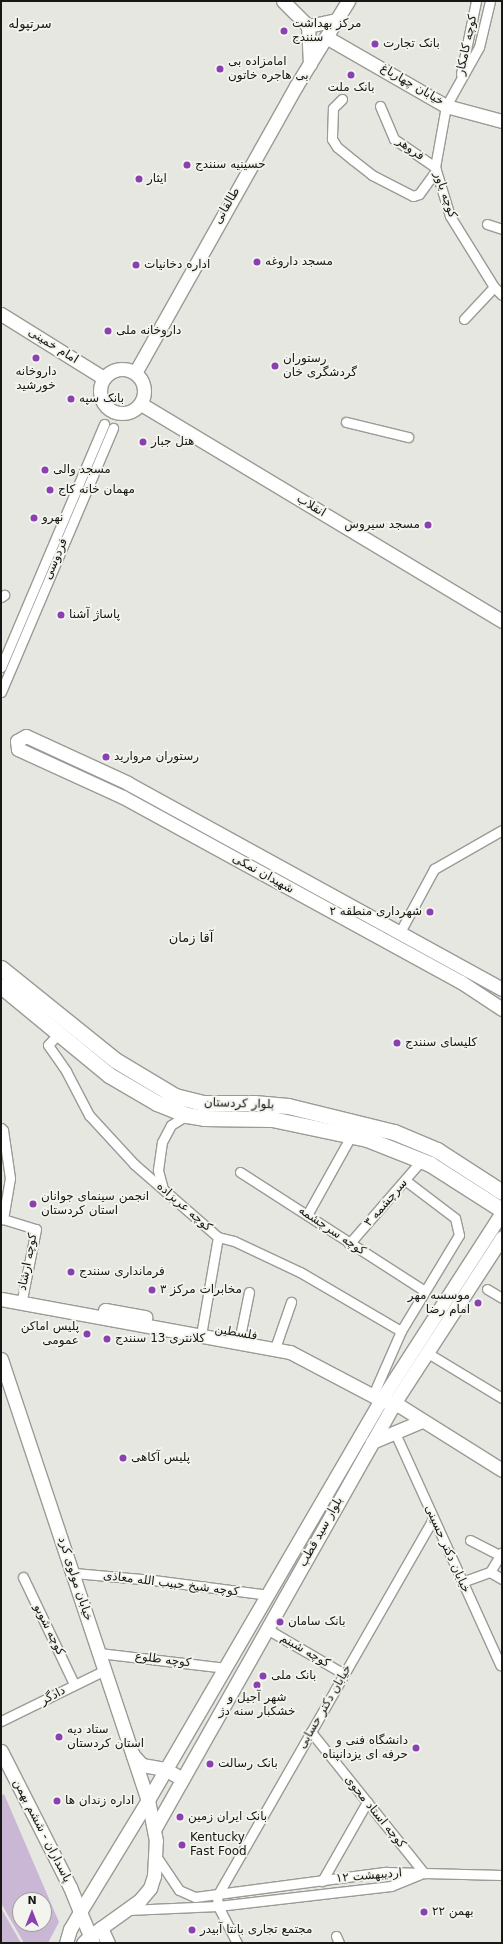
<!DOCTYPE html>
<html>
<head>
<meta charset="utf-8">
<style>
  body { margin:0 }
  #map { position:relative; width:503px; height:1944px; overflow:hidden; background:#e6e7e0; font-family:"DejaVu Sans","Noto Sans Arabic",sans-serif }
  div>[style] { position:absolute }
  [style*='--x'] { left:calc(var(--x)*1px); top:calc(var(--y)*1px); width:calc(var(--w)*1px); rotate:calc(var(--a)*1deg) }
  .green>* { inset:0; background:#c9b7d5 }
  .roads { filter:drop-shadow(1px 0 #9a9b95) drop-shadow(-1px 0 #9a9b95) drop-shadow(0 1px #9a9b95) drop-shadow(0 -1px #9a9b95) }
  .street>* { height:9px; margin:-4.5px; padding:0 4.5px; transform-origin:4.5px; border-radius:4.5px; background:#fff }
  .secondary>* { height:13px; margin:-6.5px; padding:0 6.5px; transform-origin:6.5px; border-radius:6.5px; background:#fff }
  .secondary>.ring { margin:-6.5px; padding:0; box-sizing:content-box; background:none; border:13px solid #fff; border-radius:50% }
  .primary>* { height:15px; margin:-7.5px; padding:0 7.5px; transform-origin:7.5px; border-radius:7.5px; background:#fff }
  .dots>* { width:11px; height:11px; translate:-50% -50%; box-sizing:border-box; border:2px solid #f3f4ed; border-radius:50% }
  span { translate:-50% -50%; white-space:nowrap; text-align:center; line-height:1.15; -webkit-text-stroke:3.5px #f3f4ed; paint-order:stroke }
  .poi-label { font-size:12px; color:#171815 }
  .left { translate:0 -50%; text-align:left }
  .right { translate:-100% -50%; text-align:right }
  .street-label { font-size:12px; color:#171815 }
  .neighbourhood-label { font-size:13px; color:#171815 }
  .frame { position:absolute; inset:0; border:2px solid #171815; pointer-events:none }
  .north { position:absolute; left:12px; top:1892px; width:40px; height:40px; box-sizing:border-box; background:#f3f4ed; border:1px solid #9b9c97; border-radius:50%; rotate:0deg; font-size:11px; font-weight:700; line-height:16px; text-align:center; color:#171815 }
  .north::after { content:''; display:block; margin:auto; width:14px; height:18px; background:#8b40b2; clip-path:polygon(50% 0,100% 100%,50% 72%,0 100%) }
</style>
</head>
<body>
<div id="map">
  <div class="green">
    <div style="clip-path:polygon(evenodd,4px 1794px,59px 1922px,48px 1943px,24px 1943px,1px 1903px,1px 1796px,4px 1794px,20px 1900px,44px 1900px,44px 1924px,20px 1924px,20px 1900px)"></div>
    <div style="clip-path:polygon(1px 1908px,21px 1943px,1px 1943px)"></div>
  </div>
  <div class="roads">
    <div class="street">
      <div style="--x:490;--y:1;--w:47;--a:103.4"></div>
      <div style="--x:479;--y:47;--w:68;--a:119.2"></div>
      <div style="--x:446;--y:106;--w:62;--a:100.2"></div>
      <div style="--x:435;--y:167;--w:51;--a:73"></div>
      <div style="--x:450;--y:216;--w:84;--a:58.2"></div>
      <div style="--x:494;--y:287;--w:11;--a:45"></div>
      <div style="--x:461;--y:74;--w:75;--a:-78.4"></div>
      <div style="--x:342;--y:99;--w:13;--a:135"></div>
      <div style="--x:333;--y:108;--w:31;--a:92"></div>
      <div style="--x:332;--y:139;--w:9;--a:58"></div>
      <div style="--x:337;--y:147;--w:21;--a:39"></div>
      <div style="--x:353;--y:160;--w:24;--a:38"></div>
      <div style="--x:372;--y:175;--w:46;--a:27.1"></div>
      <div style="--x:413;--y:196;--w:6;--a:-18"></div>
      <div style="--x:419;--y:194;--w:29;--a:-54"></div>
      <div style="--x:380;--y:106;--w:36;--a:67"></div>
      <div style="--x:394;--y:139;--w:50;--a:34.3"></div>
      <div style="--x:487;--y:224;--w:16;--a:18"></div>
      <div style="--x:464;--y:319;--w:44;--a:-46.8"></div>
      <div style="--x:346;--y:422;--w:64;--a:13.6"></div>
      <div style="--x:1;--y:597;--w:4;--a:-34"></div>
      <div style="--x:1;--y:667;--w:264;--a:-67"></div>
      <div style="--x:1;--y:692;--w:287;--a:-67"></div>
      <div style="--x:400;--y:932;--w:72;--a:-61.6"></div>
      <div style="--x:434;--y:869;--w:78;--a:-29.8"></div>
      <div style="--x:57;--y:1035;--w:13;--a:132"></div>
      <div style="--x:48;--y:1045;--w:32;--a:55"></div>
      <div style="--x:66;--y:1071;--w:50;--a:62.4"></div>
      <div style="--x:89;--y:1115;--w:67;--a:47.4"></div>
      <div style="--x:134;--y:1164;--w:111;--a:41"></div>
      <div style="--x:218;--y:1237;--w:16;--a:14"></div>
      <div style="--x:234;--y:1241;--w:73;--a:25.2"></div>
      <div style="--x:300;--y:1272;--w:117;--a:30.3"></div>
      <div style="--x:1;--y:1128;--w:3;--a:45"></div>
      <div style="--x:3;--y:1130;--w:49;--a:81.7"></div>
      <div style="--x:10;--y:1178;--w:42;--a:99.7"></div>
      <div style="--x:3;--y:1219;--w:34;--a:17"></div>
      <div style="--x:36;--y:1229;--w:76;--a:101.3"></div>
      <div style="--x:240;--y:1172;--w:218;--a:32.8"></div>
      <div style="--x:163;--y:1189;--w:20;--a:-105"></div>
      <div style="--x:158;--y:1170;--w:28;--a:-82"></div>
      <div style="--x:162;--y:1142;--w:19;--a:-62"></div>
      <div style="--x:171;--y:1125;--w:19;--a:-32"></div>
      <div style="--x:307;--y:1215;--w:90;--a:-60.9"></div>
      <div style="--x:349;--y:1244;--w:110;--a:-49.1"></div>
      <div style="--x:487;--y:1289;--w:17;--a:31"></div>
      <div style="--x:201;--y:1335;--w:99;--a:-80.2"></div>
      <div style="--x:239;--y:1341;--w:50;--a:-78.5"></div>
      <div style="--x:275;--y:1348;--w:49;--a:-70.8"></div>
      <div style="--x:426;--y:1352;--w:89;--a:31.2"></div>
      <div style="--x:376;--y:1388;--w:62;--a:-66.3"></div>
      <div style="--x:401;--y:1331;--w:112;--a:-58.9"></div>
      <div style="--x:459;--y:1235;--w:17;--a:-103"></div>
      <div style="--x:455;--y:1218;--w:61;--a:-142.9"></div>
      <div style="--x:395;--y:1433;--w:255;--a:65.6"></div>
      <div style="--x:470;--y:1540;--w:34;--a:27"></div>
      <div style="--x:490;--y:1572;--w:23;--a:-59"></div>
      <div style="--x:490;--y:1572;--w:14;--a:30"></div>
      <div style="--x:74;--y:1573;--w:79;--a:5.1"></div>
      <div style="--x:153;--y:1580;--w:117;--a:7.4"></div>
      <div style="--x:23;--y:1577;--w:119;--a:64.5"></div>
      <div style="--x:462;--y:1582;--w:30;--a:-20"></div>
      <div style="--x:267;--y:1629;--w:89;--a:30.3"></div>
      <div style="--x:99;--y:1653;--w:128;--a:6.7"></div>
      <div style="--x:1;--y:1721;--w:116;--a:-26.1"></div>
      <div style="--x:311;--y:1732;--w:181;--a:51.3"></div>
      <div style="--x:156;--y:1856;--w:41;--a:55.9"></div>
      <div style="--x:179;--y:1890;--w:17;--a:24"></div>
      <div style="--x:195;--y:1897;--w:193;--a:-7.5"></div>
      <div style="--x:386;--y:1872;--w:116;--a:1.5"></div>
      <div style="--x:322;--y:1881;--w:91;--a:-60.3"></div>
      <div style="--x:128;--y:1910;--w:90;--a:-2.5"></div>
      <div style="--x:218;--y:1906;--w:174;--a:-6.6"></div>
      <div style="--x:391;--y:1886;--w:31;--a:-22"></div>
      <div style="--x:336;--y:1936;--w:8;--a:67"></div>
      <div style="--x:237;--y:1943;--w:42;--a:-117.2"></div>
      <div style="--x:218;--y:1906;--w:10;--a:-96"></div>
      <div style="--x:217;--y:1896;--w:434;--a:-60.2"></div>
    </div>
    <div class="secondary">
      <div style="--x:283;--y:1;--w:35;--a:45"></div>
      <div style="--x:308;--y:26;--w:38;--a:87"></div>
      <div style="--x:308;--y:26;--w:30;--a:-12"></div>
      <div style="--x:326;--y:37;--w:138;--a:29.9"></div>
      <div style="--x:446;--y:106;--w:58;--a:15"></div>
      <div style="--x:1;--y:314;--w:121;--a:31.9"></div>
      <div class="ring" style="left:100px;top:369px;width:31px;height:31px"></div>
      <div style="--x:135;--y:373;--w:329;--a:-60.7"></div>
      <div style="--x:296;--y:86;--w:100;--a:-58.5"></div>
      <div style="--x:141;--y:404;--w:421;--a:31"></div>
      <div style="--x:502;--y:989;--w:427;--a:-151.2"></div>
      <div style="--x:128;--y:783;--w:112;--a:-155.3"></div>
      <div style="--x:26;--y:736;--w:10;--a:151"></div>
      <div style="--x:17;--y:741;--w:8;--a:83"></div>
      <div style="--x:18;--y:749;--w:115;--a:24.6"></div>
      <div style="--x:123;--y:797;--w:385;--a:28.7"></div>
      <div style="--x:461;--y:982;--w:49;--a:33.4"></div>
      <div style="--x:1;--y:1299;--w:294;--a:10.4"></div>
      <div style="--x:290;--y:1352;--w:103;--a:27.8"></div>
      <div style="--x:381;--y:1400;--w:20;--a:18"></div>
      <div style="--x:400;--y:1406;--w:120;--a:32.1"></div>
      <div style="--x:105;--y:1310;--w:41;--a:9.9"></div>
      <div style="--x:1;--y:1359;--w:465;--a:71.6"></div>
      <div style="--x:372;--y:1442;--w:54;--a:-22.8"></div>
      <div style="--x:1;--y:1751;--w:153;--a:63.1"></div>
      <div style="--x:70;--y:1887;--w:27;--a:68"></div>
      <div style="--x:80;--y:1912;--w:20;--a:120"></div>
      <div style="--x:70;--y:1929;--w:15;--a:106"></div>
      <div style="--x:133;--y:1755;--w:13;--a:48"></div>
      <div style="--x:142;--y:1765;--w:23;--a:10"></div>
      <div style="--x:165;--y:1769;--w:20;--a:30"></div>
      <div style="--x:148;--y:1800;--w:463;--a:-59.8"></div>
      <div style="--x:381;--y:1400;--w:224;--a:-57.2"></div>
      <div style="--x:155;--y:1828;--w:485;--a:-60.6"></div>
      <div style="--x:393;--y:1405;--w:200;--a:-57"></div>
      <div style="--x:101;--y:1928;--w:17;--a:65"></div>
      <div style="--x:83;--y:1943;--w:10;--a:-45"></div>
      <div style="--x:90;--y:1936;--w:14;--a:-36"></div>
      <div style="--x:101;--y:1928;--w:48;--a:-35.7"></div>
      <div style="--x:140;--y:1900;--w:16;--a:-50"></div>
      <div style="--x:150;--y:1888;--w:13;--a:-72"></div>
      <div style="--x:154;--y:1876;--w:35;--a:-87"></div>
      <div style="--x:156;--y:1841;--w:42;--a:-101"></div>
      <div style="--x:148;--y:1800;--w:131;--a:121.3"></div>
      <div style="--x:80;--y:1912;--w:26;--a:67"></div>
      <div style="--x:90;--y:1936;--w:8;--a:67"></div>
    </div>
    <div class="primary">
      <div style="--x:1;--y:968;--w:146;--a:38.9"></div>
      <div style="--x:115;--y:1060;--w:70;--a:31"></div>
      <div style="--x:175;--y:1096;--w:29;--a:14"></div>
      <div style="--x:203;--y:1103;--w:51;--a:0"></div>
      <div style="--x:254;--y:1103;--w:34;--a:5"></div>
      <div style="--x:288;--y:1106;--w:109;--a:13.8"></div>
      <div style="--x:394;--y:1132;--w:47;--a:22.7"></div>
      <div style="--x:437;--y:1150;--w:77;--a:32.9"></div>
      <div style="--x:1;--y:986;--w:140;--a:39.5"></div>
      <div style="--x:109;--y:1075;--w:56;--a:30.3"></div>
      <div style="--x:157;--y:1103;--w:32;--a:22"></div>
      <div style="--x:187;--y:1115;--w:17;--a:10"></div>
      <div style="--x:204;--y:1118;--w:68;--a:0.8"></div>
      <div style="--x:272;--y:1119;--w:97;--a:11.9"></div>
      <div style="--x:367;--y:1139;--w:68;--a:21.6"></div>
      <div style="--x:430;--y:1164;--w:85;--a:32.6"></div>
    </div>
  </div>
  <div class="dots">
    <div style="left:284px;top:31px;background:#8b40b2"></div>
    <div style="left:375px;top:44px;background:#8b40b2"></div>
    <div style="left:220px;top:69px;background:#8b40b2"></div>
    <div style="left:351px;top:75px;background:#8b40b2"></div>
    <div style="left:187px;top:165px;background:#8b40b2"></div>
    <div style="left:139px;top:179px;background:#8b40b2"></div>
    <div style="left:257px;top:262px;background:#8b40b2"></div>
    <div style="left:136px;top:265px;background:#8b40b2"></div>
    <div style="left:108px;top:331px;background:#8b40b2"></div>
    <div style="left:36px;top:358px;background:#8b40b2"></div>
    <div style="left:275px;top:366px;background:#8b40b2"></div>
    <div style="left:71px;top:399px;background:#8b40b2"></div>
    <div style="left:143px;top:442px;background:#8b40b2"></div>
    <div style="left:45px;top:470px;background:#8b40b2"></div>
    <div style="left:50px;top:490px;background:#8b40b2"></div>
    <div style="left:34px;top:518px;background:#8b40b2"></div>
    <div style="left:428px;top:525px;background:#8b40b2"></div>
    <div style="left:61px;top:615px;background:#8b40b2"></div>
    <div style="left:106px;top:757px;background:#8b40b2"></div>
    <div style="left:430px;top:912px;background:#8b40b2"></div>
    <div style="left:397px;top:1043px;background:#8b40b2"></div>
    <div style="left:33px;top:1204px;background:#8b40b2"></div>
    <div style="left:71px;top:1272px;background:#8b40b2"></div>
    <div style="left:152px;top:1290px;background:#8b40b2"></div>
    <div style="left:478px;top:1303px;background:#8b40b2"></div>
    <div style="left:87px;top:1334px;background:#8b40b2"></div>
    <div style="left:107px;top:1339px;background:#8b40b2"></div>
    <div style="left:123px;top:1458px;background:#8b40b2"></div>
    <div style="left:280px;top:1622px;background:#8b40b2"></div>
    <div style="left:263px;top:1676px;background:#8b40b2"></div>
    <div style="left:257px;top:1685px;background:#8b40b2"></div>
    <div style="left:59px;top:1737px;background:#8b40b2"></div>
    <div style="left:416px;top:1748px;background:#8b40b2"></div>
    <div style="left:210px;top:1764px;background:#8b40b2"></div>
    <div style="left:57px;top:1801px;background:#8b40b2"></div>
    <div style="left:180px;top:1817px;background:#8b40b2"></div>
    <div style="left:182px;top:1845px;background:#8b40b2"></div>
    <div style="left:424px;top:1912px;background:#8b40b2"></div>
    <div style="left:192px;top:1930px;background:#8b40b2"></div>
  </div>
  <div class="poi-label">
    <span class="left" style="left:292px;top:31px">مرکز بهداشت<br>سنندج</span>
    <span class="left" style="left:383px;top:44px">بانک تجارت</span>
    <span class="left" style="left:228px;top:69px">امامزاده بی<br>بی هاجره خاتون</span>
    <span style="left:351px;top:88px">بانک ملت</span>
    <span class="left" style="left:195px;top:165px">حسینیه سنندج</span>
    <span class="left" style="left:147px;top:179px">ایثار</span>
    <span class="left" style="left:265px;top:262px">مسجد داروغه</span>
    <span class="left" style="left:144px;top:265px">اداره دخانیات</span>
    <span class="left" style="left:116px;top:331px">داروخانه ملی</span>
    <span class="left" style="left:283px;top:366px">رستوران<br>گردشگری خان</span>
    <span style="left:36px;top:379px">داروخانه<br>خورشید</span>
    <span class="left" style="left:79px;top:399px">بانک سپه</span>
    <span class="left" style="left:151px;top:442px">هتل جبار</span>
    <span class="left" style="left:53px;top:470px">مسجد والی</span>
    <span class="left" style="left:58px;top:490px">مهمان خانه کاج</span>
    <span class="left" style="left:42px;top:518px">نهرو</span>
    <span class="right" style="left:420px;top:525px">مسجد سیروس</span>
    <span class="left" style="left:69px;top:615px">پاساژ آشنا</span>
    <span class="left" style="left:114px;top:757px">رستوران مروارید</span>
    <span class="right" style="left:422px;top:912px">شهرداری منطقه ۲</span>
    <span class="left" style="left:405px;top:1043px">کلیسای سنندج</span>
    <span class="left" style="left:41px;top:1204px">انجمن سینمای جوانان<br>استان کردستان</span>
    <span class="left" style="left:79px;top:1272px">فرمانداری سنندج</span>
    <span class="left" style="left:160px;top:1290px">مخابرات مرکز ۳</span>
    <span class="right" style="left:470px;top:1303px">موسسه مهر<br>امام رضا</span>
    <span class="right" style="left:79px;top:1334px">پلیس اماکن<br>عمومی</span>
    <span class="left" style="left:115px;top:1339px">کلانتری 13 سنندج</span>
    <span class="left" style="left:131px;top:1458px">پلیس آکاهی</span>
    <span class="left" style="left:288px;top:1622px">بانک سامان</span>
    <span class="left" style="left:271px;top:1676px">بانک ملی</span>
    <span style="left:257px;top:1705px">شهر آجیل و<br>خشکبار سنه دژ</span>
    <span class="left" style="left:67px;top:1737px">ستاد دیه<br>استان کردستان</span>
    <span class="right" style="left:408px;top:1748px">دانشگاه فنی و<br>حرفه ای یزدانپناه</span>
    <span class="left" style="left:218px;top:1764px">بانک رسالت</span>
    <span class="left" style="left:65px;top:1801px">اداره زندان ها</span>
    <span class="left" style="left:188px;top:1817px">بانک ایران زمین</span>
    <span class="left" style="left:190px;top:1845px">Kentucky<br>Fast Food</span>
    <span class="left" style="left:432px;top:1912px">۲۲ بهمن</span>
    <span class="left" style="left:200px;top:1930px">مجتمع تجاری بانتا آبیدر</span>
  </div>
  <div class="street-label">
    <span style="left:467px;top:45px;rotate:-78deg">کوچه کامکار</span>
    <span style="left:412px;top:85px;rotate:30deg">خیابان چهارباغ</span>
    <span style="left:410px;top:149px;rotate:35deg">فروهر</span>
    <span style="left:445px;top:195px;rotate:71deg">کوچه یاور</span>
    <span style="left:227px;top:206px;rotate:-60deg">طالقانی</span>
    <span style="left:53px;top:346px;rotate:32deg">امام خمینی</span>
    <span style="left:311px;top:506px;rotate:31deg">انقلاب</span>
    <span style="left:56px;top:559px;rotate:-67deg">فردوسی</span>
    <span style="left:263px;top:874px;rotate:29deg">شهیدان نمکی</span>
    <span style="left:239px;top:1104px;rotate:2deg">بلوار کردستان</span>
    <span style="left:386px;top:1203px;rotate:-49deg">سرچشمه ۳</span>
    <span style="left:184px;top:1207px;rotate:41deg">کوچه عربزاده</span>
    <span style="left:332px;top:1231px;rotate:34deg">کوچه سرچشمه</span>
    <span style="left:28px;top:1262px;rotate:-79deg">کوچه ارشاد</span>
    <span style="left:236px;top:1333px;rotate:10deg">فلسطین</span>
    <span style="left:321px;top:1532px;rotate:-61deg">بلوار سید قطب</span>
    <span style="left:447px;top:1549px;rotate:66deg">خیابان دکتر حسینی</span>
    <span style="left:75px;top:1579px;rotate:72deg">خیابان مولوی کرد</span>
    <span style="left:171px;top:1584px;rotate:7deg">کوچه شیخ حبیب الله معاذی</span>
    <span style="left:49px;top:1630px;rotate:64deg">کوچه شوبو</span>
    <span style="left:305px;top:1651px;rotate:30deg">کوچه شبنم</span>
    <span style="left:163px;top:1660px;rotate:7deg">کوچه طلوع</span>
    <span style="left:53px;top:1696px;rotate:-28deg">دادگر</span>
    <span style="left:325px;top:1707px;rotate:-60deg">خیابان دکتر حسابی</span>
    <span style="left:375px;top:1812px;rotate:51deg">کوچه استاد محوی</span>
    <span style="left:42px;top:1831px;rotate:63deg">پاسداران - ششم بهمن</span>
    <span style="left:369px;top:1876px;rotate:-5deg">۱۲ اردیبهشت</span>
  </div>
  <div class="neighbourhood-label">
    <span style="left:30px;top:24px">سرتپوله</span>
    <span style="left:191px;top:938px">آقا زمان</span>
  </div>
  <div class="frame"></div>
  <div class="north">N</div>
</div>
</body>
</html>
